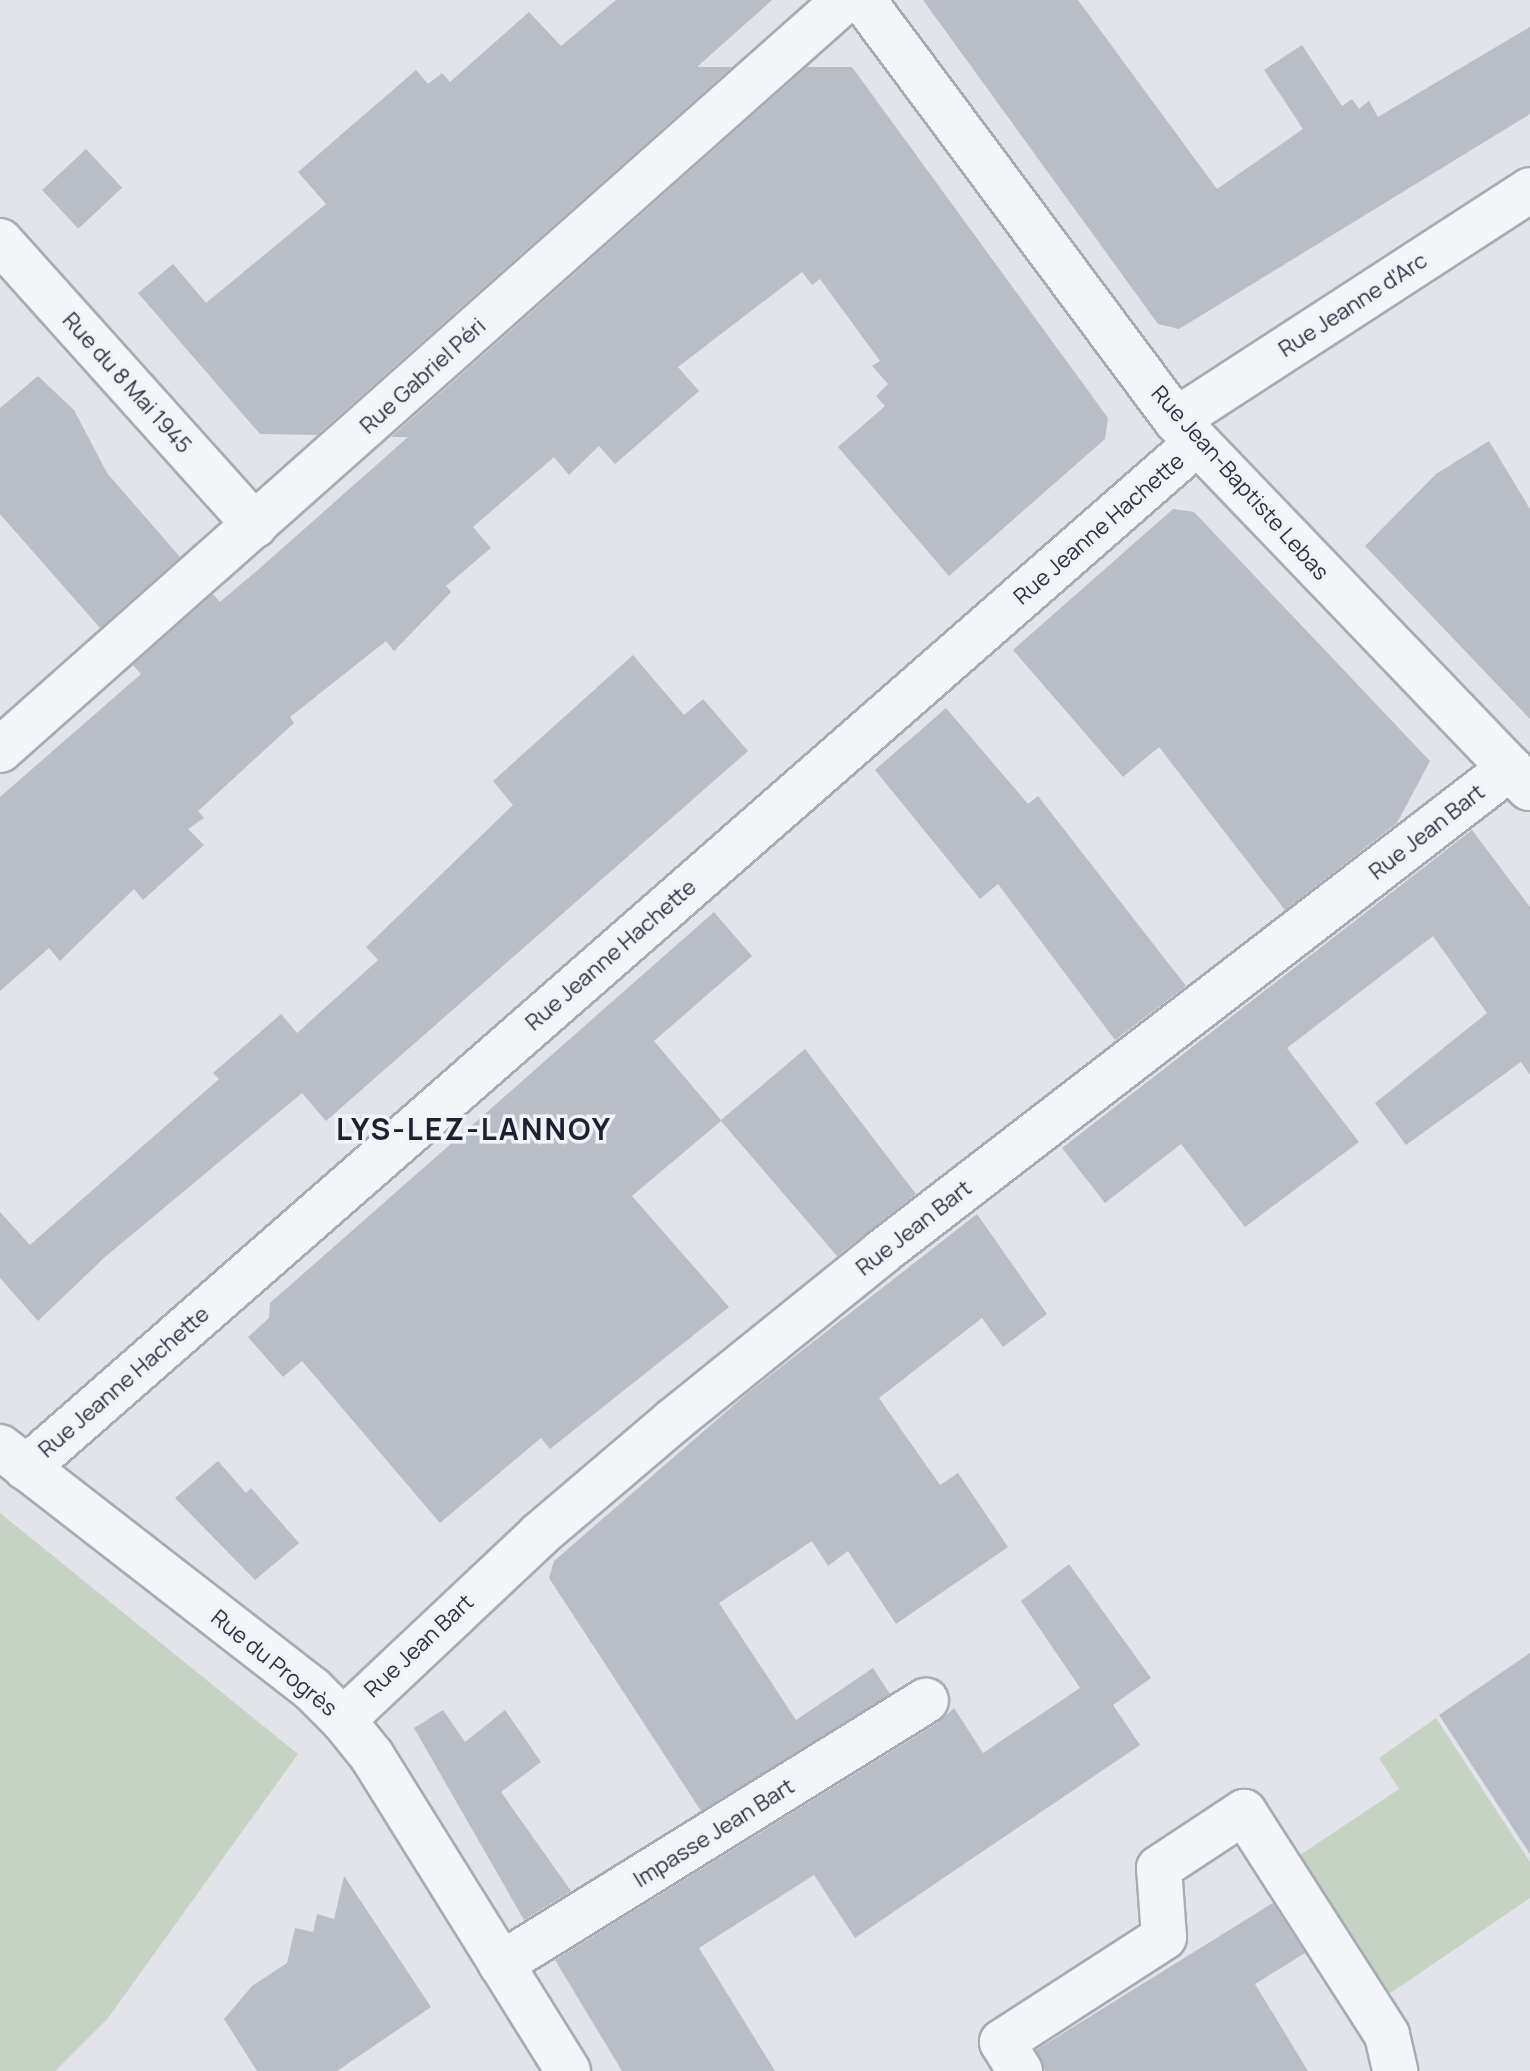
<!DOCTYPE html>
<html>
<head>
<meta charset="utf-8">
<style>
  body { margin:0 }
  #map { position:relative; width:1530px; height:2071px; overflow:hidden; background:#e2e4e9; font-family:Manrope,sans-serif }
  div>[style] { position:absolute }
  [style*='--x'] { left:calc(var(--x)*1px); top:calc(var(--y)*1px); width:calc(var(--w)*1px); rotate:calc(var(--a)*1deg) }
  .green>* { inset:0; background:#c6d2c4 }
  .building>* { inset:0; background:#b9bdc6; transform-origin:0 0 }
  .roads { filter:drop-shadow(2px 0 #a7abb3) drop-shadow(-2px 0 #a7abb3) drop-shadow(0 2px #a7abb3) drop-shadow(0 -2px #a7abb3) }
  .minor>* { height:44px; margin:-22px; padding:0 22px; transform-origin:22px; border-radius:22px; background:#f4f5f8 }
  span { translate:-50% -50%; white-space:nowrap; text-align:center; line-height:1.15; -webkit-text-stroke:7px #f1f3f7; paint-order:stroke }
  .street-label { font-size:22px; color:#2b3140 }
  .district-label { font-size:30px; color:#1d2231; font-weight:700; letter-spacing:2px }
</style>
</head>
<body>
<div id="map">
  <div class="green">
    <div style="clip-path:polygon(0 1513px,298px 1754px,108px 2018px,55px 2071px,0 2071px)"></div>
    <div style="clip-path:polygon(1436px 1718px,1530px 1862px,1530px 1898px,1386px 1996px,1300px 1855px,1399px 1789px,1379px 1758px)"></div>
  </div>
  <div class="building">
    <div style="clip-path:polygon(616px 0,772px 0,697px 67px,732px 67px,317px 435px,260px 434px,138px 293px,173px 264px,206px 303px,326px 204px,298px 172px,416px 70px,428px 84px,442px 73px,450px 82px,529px 12px,561px 46px)"></div>
    <div style="clip-path:polygon(923px 0,1078px 0,1217px 189px,1303px 129px,1264px 70px,1302px 45px,1342px 106px,1352px 99px,1359px 109px,1369px 101px,1378px 117px,1530px 27px,1530px 114px,1179px 329px,1158px 324px)"></div>
    <div style="clip-path:polygon(807px 67px,852px 67px,1108px 418px,1105px 439px,949px 576px,838px 447px,885px 406px,876px 396px,888px 384px,872px 366px,880px 361px,820px 279px,812px 285px,802px 272px,678px 367px,699px 391px,615px 464px,599px 446px,569px 475px,554px 457px,473px 527px,491px 548px,446px 586px,451px 592px,394px 651px,386px 641px,290px 717px,294px 723px,198px 811px,204px 818px,188px 829px,204px 845px,143px 900px,134px 889px,60px 961px,49px 948px,0 991px,0 797px,141px 674px,133px 665px,213px 594px,220px 602px,259px 569px,408px 437px,391px 437px)"></div>
    <div style="left:86px;top:149px;width:53px;height:60px;rotate:47deg"></div>
    <div style="clip-path:polygon(38px 376px,74px 410px,107px 473px,180px 557px,100px 628px,0 514px,0 408px)"></div>
    <div style="clip-path:polygon(1489px 441px,1530px 509px,1530px 719px,1365px 546px,1436px 474px)"></div>
    <div style="clip-path:polygon(1173px 509px,1194px 512px,1430px 761px,1397px 823px,1285px 910px,1159px 747px,1123px 777px,1013px 650px)"></div>
    <div style="clip-path:polygon(633px 655px,684px 715px,703px 699px,748px 751px,326px 1121px,302px 1093px,105px 1257px,38px 1321px,0 1278px,0 1212px,30px 1245px,219px 1079px,213px 1073px,281px 1014px,297px 1033px,378px 960px,366px 947px,513px 805px,493px 781px)"></div>
    <div style="clip-path:polygon(946px 708px,1028px 804px,1038px 796px,1186px 986px,1115px 1040px,998px 884px,980px 899px,875px 770px)"></div>
    <div style="clip-path:polygon(1472px 830px,1530px 907px,1530px 1075px,1521px 1062px,1406px 1145px,1375px 1103px,1487px 1013px,1433px 936px,1287px 1048px,1359px 1142px,1245px 1227px,1181px 1144px,1105px 1203px,1062px 1148px)"></div>
    <div style="clip-path:polygon(714px 912px,752px 956px,654px 1041px,721px 1120px,805px 1049px,916px 1194px,837px 1256px,721px 1121px,632px 1196px,729px 1307px,550px 1449px,541px 1438px,440px 1523px,302px 1361px,283px 1377px,248px 1337px,269px 1318px,270px 1303px)"></div>
    <div style="clip-path:polygon(977px 1214px,1047px 1314px,1003px 1347px,982px 1318px,879px 1398px,940px 1485px,958px 1473px,1008px 1547px,896px 1624px,848px 1551px,828px 1566px,812px 1541px,719px 1603px,796px 1720px,873px 1668px,890px 1694px,701px 1811px,549px 1578px,554px 1561px,749px 1392px)"></div>
    <div style="clip-path:polygon(218px 1461px,246px 1493px,251px 1488px,299px 1543px,255px 1580px,175px 1498px)"></div>
    <div style="clip-path:polygon(1069px 1564px,1151px 1678px,1113px 1705px,1140px 1745px,855px 1938px,814px 1875px,699px 1948px,775px 2071px,622px 2071px,555px 1960px,939px 1722px,954px 1708px,983px 1753px,1080px 1688px,1021px 1601px)"></div>
    <div style="clip-path:polygon(1530px 1653px,1530px 1854px,1439px 1715px)"></div>
    <div style="clip-path:polygon(443px 1710px,465px 1742px,505px 1710px,541px 1762px,501px 1792px,571px 1891px,524px 1920px,414px 1728px)"></div>
    <div style="clip-path:polygon(344px 1876px,431px 2007px,337px 2071px,257px 2071px,224px 2019px,252px 1986px,287px 1963px,295px 1928px,313px 1932px,317px 1914px,334px 1919px)"></div>
    <div style="clip-path:polygon(1273px 1903px,1305px 1953px,1255px 1984px,1308px 2071px,1045px 2071px,1036px 2050px)"></div>
  </div>
  <div class="roads">
    <div class="minor">
      <div style="--x:863;--y:0;--w:524;--a:53.31"></div>
      <div style="--x:1176;--y:420;--w:510;--a:46.19"></div>
      <div style="--x:0;--y:241;--w:382;--a:48.1"></div>
      <div style="--x:1176;--y:420;--w:422;--a:-33"></div>
      <div style="--x:0;--y:750;--w:1130;--a:-41.59"></div>
      <div style="--x:0;--y:1447;--w:395;--a:37.8"></div>
      <div style="--x:312;--y:1689;--w:44;--a:45"></div>
      <div style="--x:343;--y:1720;--w:46;--a:51.1"></div>
      <div style="--x:372;--y:1756;--w:371;--a:58.1"></div>
      <div style="--x:26;--y:1468;--w:1556;--a:-41.2"></div>
      <div style="--x:343;--y:1720;--w:270;--a:-43.3"></div>
      <div style="--x:539;--y:1535;--w:177;--a:-40.4"></div>
      <div style="--x:674;--y:1420;--w:267;--a:-38.9"></div>
      <div style="--x:882;--y:1252;--w:793;--a:-37.62"></div>
      <div style="--x:501;--y:1964;--w:500;--a:-31.8"></div>
      <div style="--x:1020;--y:2071;--w:34;--a:-122"></div>
      <div style="--x:1002;--y:2042;--w:193;--a:-32.9"></div>
      <div style="--x:1164;--y:1937;--w:69;--a:-94.1"></div>
      <div style="--x:1159;--y:1868;--w:102;--a:-33.4"></div>
      <div style="--x:1244;--y:1812;--w:265;--a:57.3"></div>
      <div style="--x:1387;--y:2035;--w:37;--a:77"></div>
    </div>
  </div>
  <div class="street-label">
    <span style="left:1353px;top:305px;rotate:-33deg">Rue Jeanne d'Arc</span>
    <span style="left:423px;top:376px;rotate:-42deg">Rue Gabriel Péri</span>
    <span style="left:127px;top:383px;rotate:48deg">Rue du 8 Mai 1945</span>
    <span style="left:1240px;top:483px;rotate:48deg">Rue Jean-Baptiste Lebas</span>
    <span style="left:1099px;top:529px;rotate:-41deg">Rue Jeanne Hachette</span>
    <span style="left:1427px;top:832px;rotate:-38deg">Rue Jean Bart</span>
    <span style="left:611px;top:955px;rotate:-41deg">Rue Jeanne Hachette</span>
    <span style="left:914px;top:1228px;rotate:-38deg">Rue Jean Bart</span>
    <span style="left:124px;top:1382px;rotate:-41deg">Rue Jeanne Hachette</span>
    <span style="left:419px;top:1646px;rotate:-43deg">Rue Jean Bart</span>
    <span style="left:274px;top:1663px;rotate:39deg">Rue du Progrès</span>
    <span style="left:714px;top:1833px;rotate:-32deg">Impasse Jean Bart</span>
  </div>
  <div class="district-label">
    <span style="left:474px;top:1129px">LYS-LEZ-LANNOY</span>
  </div>
</div>
</body>
</html>
